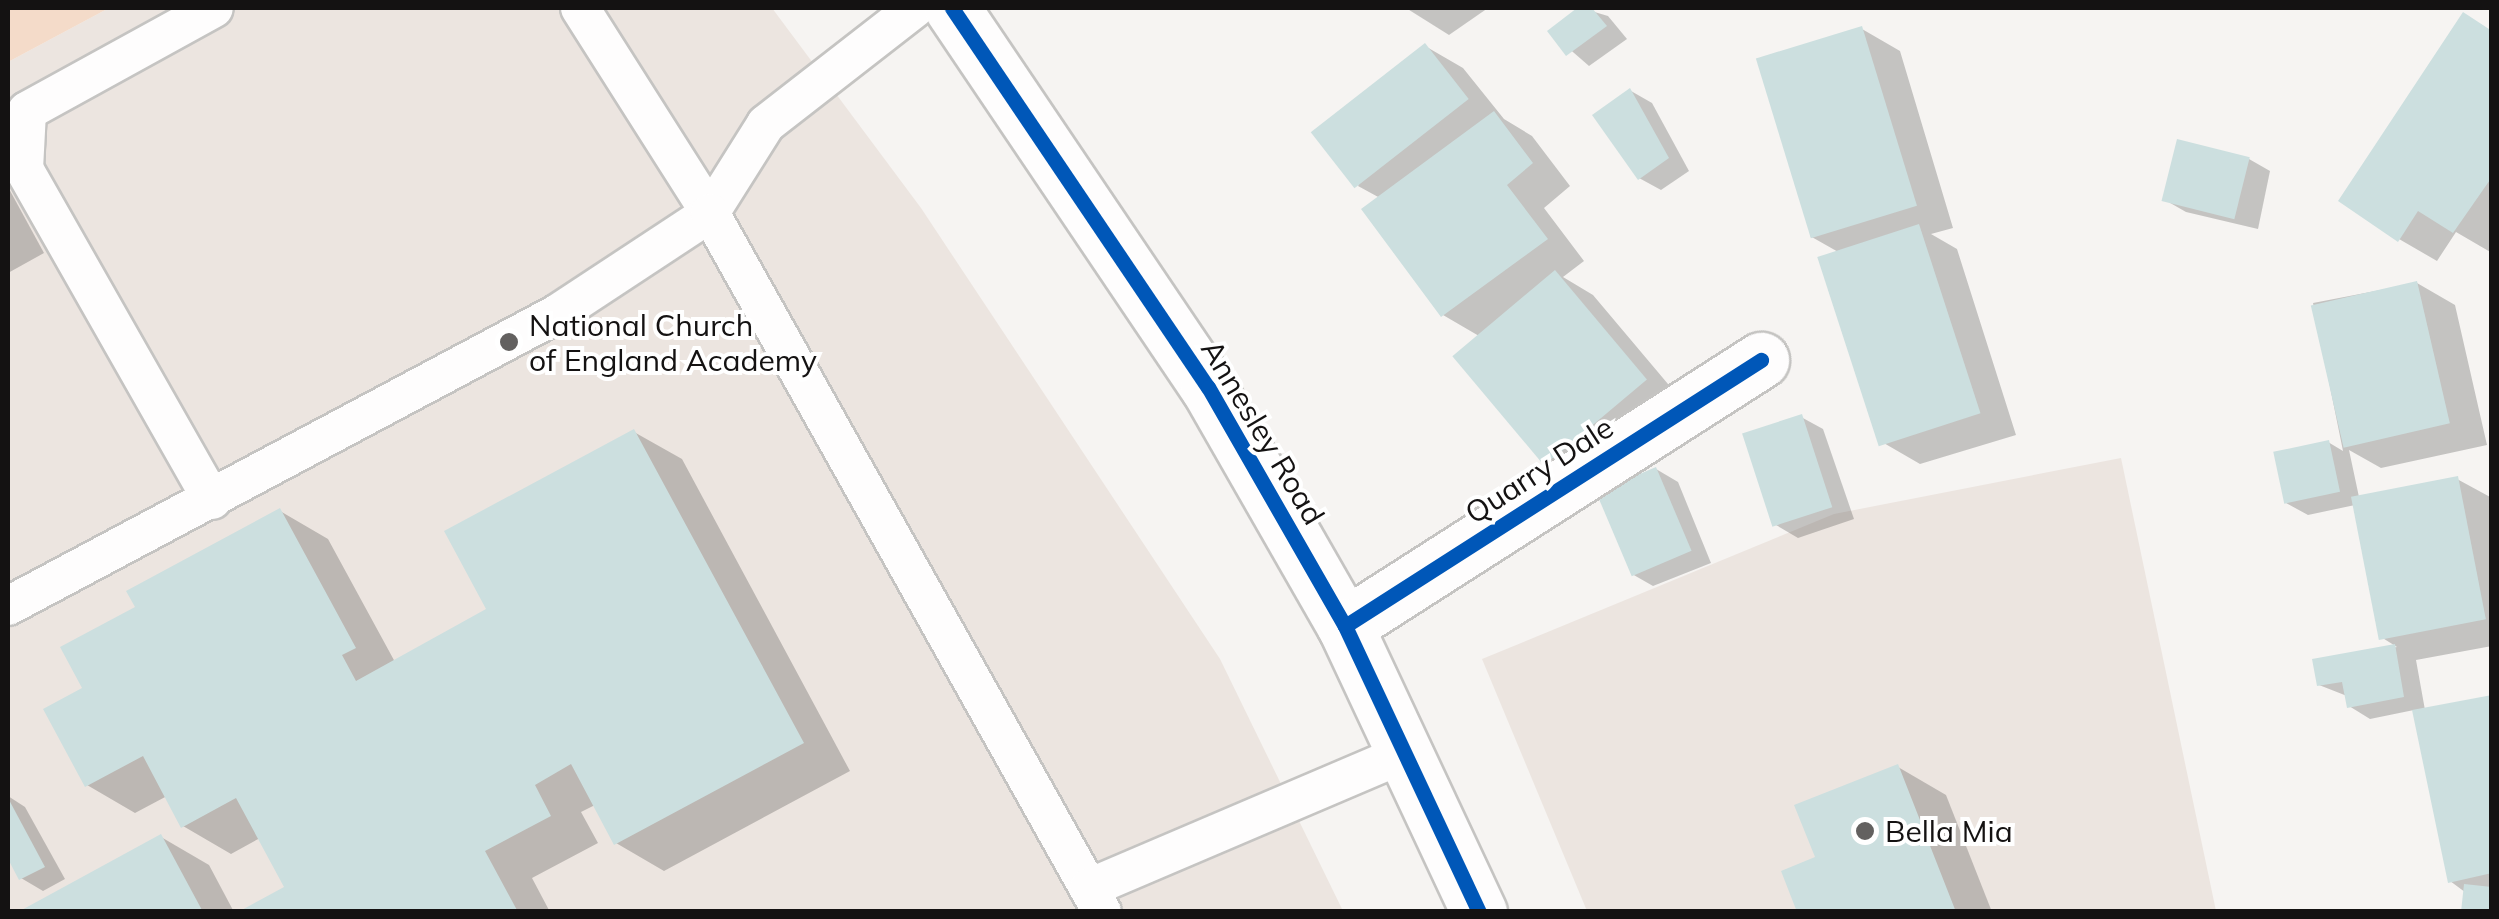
<!DOCTYPE html>
<html>
<head>
<meta charset="utf-8">
<style>
  body { margin:0 }
  #map { position:relative; width:2499px; height:919px; overflow:hidden; background:#f6f4f2; font-family:Mulish,sans-serif }
  div>[style] { position:absolute }
  [style*='--x'] { left:calc(var(--x)*1px); top:calc(var(--y)*1px); width:calc(var(--w)*1px); rotate:calc(var(--a)*1deg) }
  .built>* { inset:0; background:#ece5e0 }
  .green>* { inset:0; background:#f4dbc9 }
  .shadow>* { inset:0; background:#0003 }
  .building>* { inset:0; background:#ccdfdf; transform-origin:0 0 }
  .roads { filter:drop-shadow(2px 0 #c5c4c2) drop-shadow(-2px 0 #c5c4c2) drop-shadow(0 2px #c5c4c2) drop-shadow(0 -2px #c5c4c2) }
  .service>* { height:38px; margin:-19px; padding:0 19px; transform-origin:19px; border-radius:19px; background:#fefdfd }
  .minor>* { height:55px; margin:-27.5px; padding:0 27.5px; transform-origin:27.5px; border-radius:27.5px; background:#fefdfd }
  .tertiary>* { height:55px; margin:-27.5px; padding:0 27.5px; transform-origin:27.5px; border-radius:27.5px; background:#fefdfd }
  .cycleway>* { height:15px; margin:-7.5px; padding:0 7.5px; transform-origin:7.5px; border-radius:7.5px; background:#0057b8 }
  .dots>* { width:28px; height:28px; translate:-50% -50%; box-sizing:border-box; border:5px solid #fff; border-radius:50% }
  span { translate:-50% -50%; white-space:nowrap; text-align:center; line-height:1.15; -webkit-text-stroke:8px #fff; paint-order:stroke }
  .poi-label { font-size:30px; color:#141212 }
  .left { translate:0 -50%; text-align:left }
  .street-label { font-size:30px; color:#141212 }
  .frame { position:absolute; inset:0; border:10px solid #141212; pointer-events:none }
</style>
</head>
<body>
<div id="map">
  <div class="built">
    <div style="clip-path:polygon(109px 8px,772px 8px,921px 208px,1220px 659px,1343px 911px,8px 911px,8px 62px)"></div>
    <div style="clip-path:polygon(2121px 458px,2216px 911px,1587px 911px,1482px 659px,1834px 514px)"></div>
  </div>
  <div class="green">
    <div style="clip-path:polygon(8px 8px,109px 8px,8px 62px)"></div>
  </div>
  <div class="shadow">
    <div style="clip-path:polygon(1406px 8px,1488px 8px,1449px 35px)"></div>
    <div style="clip-path:polygon(1581px 8px,1608px 16px,1627px 39px,1589px 66px,1550px 32px)"></div>
    <div style="clip-path:polygon(1862px 29px,1900px 51px,1953px 228px,1931px 234px,1957px 249px,2016px 435px,1920px 464px,1882px 442px,1840px 253px,1810px 236px)"></div>
    <div style="clip-path:polygon(2492px 32px,2492px 253px,2456px 232px,2437px 261px,2399px 239px)"></div>
    <div style="clip-path:polygon(1425px 46px,1463px 68px,1504px 119px,1532px 136px,1570px 186px,1544px 208px,1584px 261px,1563px 277px,1593px 295px,1684px 403px,1549px 463px,1479px 336px,1443px 315px,1380px 198px,1358px 186px)"></div>
    <div style="clip-path:polygon(1631px 91px,1652px 103px,1689px 171px,1661px 190px,1639px 178px)"></div>
    <div style="clip-path:polygon(2249px 159px,2270px 171px,2258px 229px,2186px 212px,2165px 200px)"></div>
    <div style="clip-path:polygon(8px 187px,44px 253px,8px 273px)"></div>
    <div style="clip-path:polygon(2417px 283px,2455px 305px,2487px 445px,2381px 468px,2349px 450px,2359px 497px,2457px 479px,2492px 498px,2492px 646px,2416px 660px,2425px 710px,2492px 698px,2492px 912px,2450px 881px,2414px 710px,2370px 719px,2349px 706px,2347px 696px,2319px 685px,2315px 661px,2397px 647px,2381px 637px,2355px 505px,2308px 515px,2286px 503px,2328px 442px,2343px 451px,2313px 303px)"></div>
    <div style="clip-path:polygon(1801px 417px,1823px 429px,1854px 519px,1798px 538px,1776px 525px)"></div>
    <div style="clip-path:polygon(634px 432px,682px 459px,850px 771px,664px 871px,616px 843px,595px 805px,581px 812px,598px 843px,532px 878px,550px 912px,243px 912px,287px 888px,260px 838px,231px 854px,183px 826px,167px 796px,135px 813px,87px 785px,85px 689px,138px 608px,280px 511px,328px 539px,395px 662px,490px 610px)"></div>
    <div style="clip-path:polygon(1656px 469px,1678px 482px,1711px 563px,1653px 586px,1632px 574px)"></div>
    <div style="clip-path:polygon(1898px 767px,1946px 795px,1992px 912px,1799px 912px,1818px 859px)"></div>
    <div style="clip-path:polygon(8px 796px,25px 807px,65px 879px,43px 891px,21px 878px,8px 854px)"></div>
    <div style="clip-path:polygon(161px 837px,209px 865px,234px 912px,24px 912px)"></div>
  </div>
  <div class="building">
    <div style="clip-path:polygon(1577px 8px,1592px 8px,1607px 26px,1566px 56px,1547px 31px)"></div>
    <div style="clip-path:polygon(2463px 12px,2492px 31px,2492px 177px,2453px 233px,2418px 211px,2398px 242px,2338px 201px)"></div>
    <div style="left:1862px;top:26px;width:188px;height:111px;rotate:73deg"></div>
    <div style="left:1425px;top:43px;width:71px;height:145px;rotate:52deg"></div>
    <div style="clip-path:polygon(1630px 88px,1669px 158px,1638px 180px,1592px 115px)"></div>
    <div style="clip-path:polygon(1494px 111px,1533px 163px,1507px 185px,1548px 239px,1441px 317px,1361px 209px)"></div>
    <div style="left:2177px;top:139px;width:75px;height:64px;rotate:14deg"></div>
    <div style="left:1919px;top:224px;width:199px;height:107px;rotate:72deg"></div>
    <div style="left:1555px;top:270px;width:143px;height:134px;rotate:50deg"></div>
    <div style="left:2417px;top:281px;width:146px;height:109px;rotate:77deg"></div>
    <div style="left:1802px;top:414px;width:98px;height:63px;rotate:72deg"></div>
    <div style="clip-path:polygon(634px 429px,804px 743px,614px 845px,571px 764px,535px 785px,551px 816px,485px 851px,518px 912px,238px 912px,284px 887px,236px 798px,181px 828px,143px 756px,85px 787px,43px 709px,82px 688px,60px 647px,135px 607px,126px 591px,280px 508px,356px 648px,342px 655px,356px 681px,486px 609px,444px 531px)"></div>
    <div style="left:2329px;top:440px;width:53px;height:57px;rotate:78deg"></div>
    <div style="left:1656px;top:467px;width:91px;height:65px;rotate:67deg"></div>
    <div style="left:2458px;top:476px;width:146px;height:109px;rotate:79deg"></div>
    <div style="clip-path:polygon(2395px 644px,2404px 697px,2347px 708px,2342px 682px,2317px 686px,2312px 659px)"></div>
    <div style="clip-path:polygon(2492px 695px,2492px 873px,2448px 883px,2412px 710px)"></div>
    <div style="clip-path:polygon(1898px 764px,1956px 912px,1797px 912px,1781px 871px,1815px 857px,1794px 805px)"></div>
    <div style="clip-path:polygon(8px 798px,45px 867px,19px 880px,8px 859px)"></div>
    <div style="clip-path:polygon(161px 834px,203px 912px,18px 912px)"></div>
    <div style="clip-path:polygon(2464px 884px,2492px 887px,2492px 912px,2461px 912px)"></div>
  </div>
  <div class="roads">
    <div class="service">
      <div style="--x:580;--y:8;--w:243;--a:57.6"></div>
      <div style="--x:710;--y:213;--w:105;--a:-57.8"></div>
      <div style="--x:766;--y:124;--w:189;--a:-37.9"></div>
      <div style="--x:212;--y:500;--w:381;--a:-119.6"></div>
      <div style="--x:24;--y:169;--w:58;--a:-87"></div>
      <div style="--x:27;--y:111;--w:213;--a:-28.8"></div>
      <div style="--x:8;--y:606;--w:622;--a:-28.01"></div>
      <div style="--x:557;--y:314;--w:183;--a:-33.4"></div>
      <div style="--x:710;--y:213;--w:801;--a:60.72"></div>
      <div style="--x:1089;--y:888;--w:347;--a:-23.1"></div>
    </div>
    <div class="minor">
      <div style="--x:1345;--y:626;--w:494;--a:-32.6"></div>
    </div>
    <div class="tertiary">
      <div style="--x:952;--y:8;--w:457;--a:56"></div>
      <div style="--x:1208;--y:387;--w:275;--a:60.2"></div>
      <div style="--x:1345;--y:626;--w:316;--a:64.9"></div>
    </div>
  </div>
  <div class="cycleway">
    <div style="--x:952;--y:8;--w:457;--a:56"></div>
    <div style="--x:1208;--y:387;--w:275;--a:60.2"></div>
    <div style="--x:1345;--y:626;--w:316;--a:64.9"></div>
    <div style="--x:1345;--y:626;--w:494;--a:-32.6"></div>
  </div>
  <div class="dots">
    <div style="left:509px;top:342px;background:#636160"></div>
    <div style="left:1865px;top:831px;background:#636160"></div>
  </div>
  <div class="poi-label">
    <span class="left" style="left:529px;top:342px">National Church<br>of England Academy</span>
    <span class="left" style="left:1885px;top:831px">Bella Mia</span>
  </div>
  <div class="street-label">
    <span style="left:1263px;top:432px;rotate:59deg">Annesley Road</span>
    <span style="left:1539px;top:470px;rotate:-33deg">Quarry Dale</span>
  </div>
  <div class="frame"></div>
</div>
</body>
</html>
